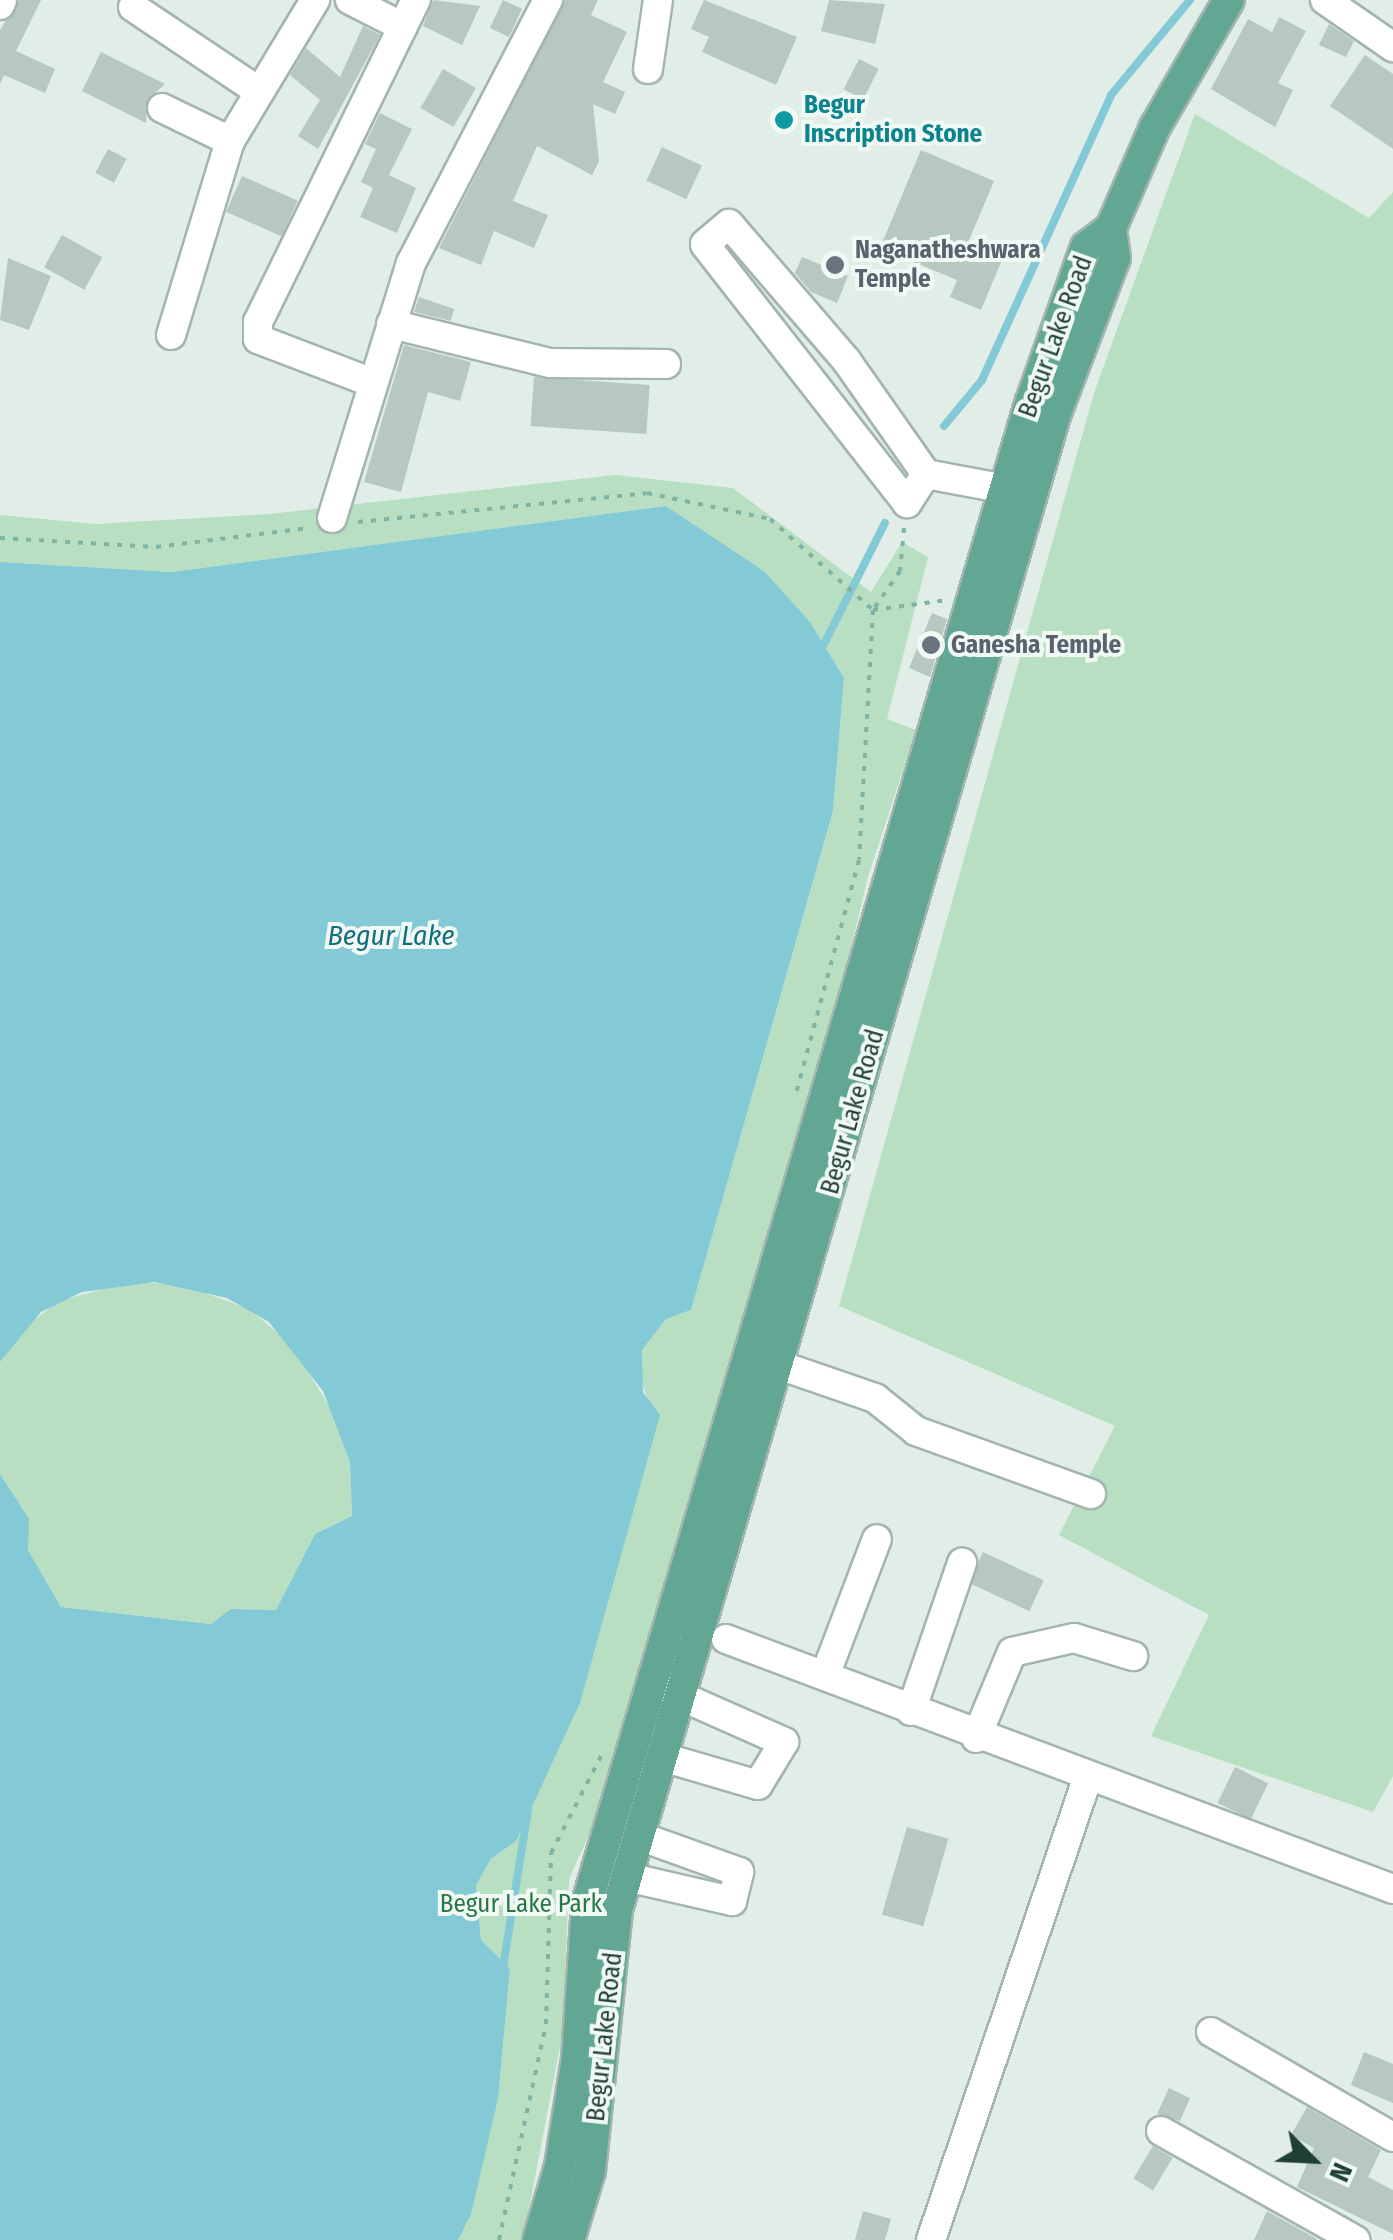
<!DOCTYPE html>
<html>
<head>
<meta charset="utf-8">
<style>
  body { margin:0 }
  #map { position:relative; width:1393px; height:2240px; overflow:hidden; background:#e1ede7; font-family:"Fira Sans Condensed",sans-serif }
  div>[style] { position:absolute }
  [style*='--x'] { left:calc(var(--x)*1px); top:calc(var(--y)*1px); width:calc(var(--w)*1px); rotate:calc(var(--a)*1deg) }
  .green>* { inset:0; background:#b8dfc2 }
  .water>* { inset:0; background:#84cad6 }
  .stream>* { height:8px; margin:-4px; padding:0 4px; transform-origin:4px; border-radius:4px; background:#84cad6 }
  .building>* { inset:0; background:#b6c8c0; transform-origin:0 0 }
  .path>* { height:4px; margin-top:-2px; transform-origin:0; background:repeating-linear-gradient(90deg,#7fb3a2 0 5px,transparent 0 13px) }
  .roads { filter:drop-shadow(2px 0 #a3b5ae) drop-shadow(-2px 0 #a3b5ae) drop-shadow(0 2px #a3b5ae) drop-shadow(0 -2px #a3b5ae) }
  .minor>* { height:28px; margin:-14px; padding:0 14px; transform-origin:14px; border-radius:14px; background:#fff }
  .major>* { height:30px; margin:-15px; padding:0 15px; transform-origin:15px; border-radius:15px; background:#62a694 }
  .dots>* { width:28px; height:28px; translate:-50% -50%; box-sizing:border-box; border:5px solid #f1f9f5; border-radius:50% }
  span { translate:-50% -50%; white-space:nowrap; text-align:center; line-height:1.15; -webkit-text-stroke:8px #f1f9f5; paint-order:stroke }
  .culture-label { font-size:25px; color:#0d838f; font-weight:700 }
  .left { translate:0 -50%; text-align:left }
  .worship-label { font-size:25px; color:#5b616d; font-weight:700 }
  .street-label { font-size:25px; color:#203f36 }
  .park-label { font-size:25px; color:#277846 }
  .water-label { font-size:28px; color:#156e7f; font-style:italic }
  .north { position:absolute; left:1263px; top:2110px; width:100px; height:100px; -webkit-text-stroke:8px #f1f9f5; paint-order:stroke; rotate:114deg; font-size:28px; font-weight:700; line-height:40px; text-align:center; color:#203f36 }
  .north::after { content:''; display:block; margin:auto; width:35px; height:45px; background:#203f36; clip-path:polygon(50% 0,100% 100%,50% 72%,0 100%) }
</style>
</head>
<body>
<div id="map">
  <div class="green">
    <div style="clip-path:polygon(1195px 114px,1369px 218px,1393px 192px,1393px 1776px,1373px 1812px,1151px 1736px,1209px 1615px,1059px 1535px,1115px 1426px,839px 1306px,1094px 393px)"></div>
    <div style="clip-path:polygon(615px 475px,733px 488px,871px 592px,902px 542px,928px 557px,887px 719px,916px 730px,868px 877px,808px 1127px,609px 1790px,569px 1879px,563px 2031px,523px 2240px,458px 2240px,498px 2099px,510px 1970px,481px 1940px,476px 1885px,491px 1859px,516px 1841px,650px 1404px,640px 1379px,642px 1350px,666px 1319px,691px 1310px,833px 811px,844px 678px,764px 571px,666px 506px,171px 572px,0 562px,0 515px,96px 524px,269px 514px)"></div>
    <div style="clip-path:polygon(130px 1282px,180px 1284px,249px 1309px,290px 1343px,334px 1414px,350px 1462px,352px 1516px,315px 1534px,276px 1610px,232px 1609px,212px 1624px,61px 1607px,28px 1550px,28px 1518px,0 1474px,0 1362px,25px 1327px,59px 1301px)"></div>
  </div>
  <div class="water">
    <div style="clip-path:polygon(666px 506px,764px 571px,809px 621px,844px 678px,833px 811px,691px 1310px,666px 1319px,642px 1350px,643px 1392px,660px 1415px,580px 1703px,516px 1841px,491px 1859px,476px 1885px,481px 1940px,510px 1969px,498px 2099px,471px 2214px,458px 2240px,0 2240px,0 1474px,29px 1519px,28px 1550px,61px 1607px,211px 1624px,231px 1609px,276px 1610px,315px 1534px,352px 1516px,350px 1462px,323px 1391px,269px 1322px,227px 1298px,155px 1282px,82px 1292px,41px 1312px,0 1362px,0 562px,171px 572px)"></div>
  </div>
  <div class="stream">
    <div style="--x:944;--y:426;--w:60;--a:-50.4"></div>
    <div style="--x:982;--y:380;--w:313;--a:-65.6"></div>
    <div style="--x:1111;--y:95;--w:124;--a:-50.3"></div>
    <div style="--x:822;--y:648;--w:140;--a:-63.3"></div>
    <div style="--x:502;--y:1974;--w:166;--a:-81"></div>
  </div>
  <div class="building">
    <div style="clip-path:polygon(19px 0,41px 0,16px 51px,55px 69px,45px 93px,4px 75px,0 84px,0 30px)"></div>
    <div style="clip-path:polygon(433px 0,480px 6px,462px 45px,423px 26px)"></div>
    <div style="left:503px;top:0;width:21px;height:31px;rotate:25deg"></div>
    <div style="clip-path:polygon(565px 0,598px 0,591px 15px,627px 32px,603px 82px,625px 92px,615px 114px,593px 104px,599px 161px,592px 175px,537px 146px,513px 201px,548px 215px,534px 248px,494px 231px,481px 265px,439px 248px)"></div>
    <div style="clip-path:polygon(704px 0,797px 37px,776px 85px,702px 52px,709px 37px,691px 29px)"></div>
    <div style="clip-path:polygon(829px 0,885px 4px,875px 44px,821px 31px)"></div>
    <div style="clip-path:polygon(1279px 17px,1306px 31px,1278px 83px,1293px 90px,1275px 127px,1211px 89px,1248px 19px,1272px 32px)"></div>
    <div style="clip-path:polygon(1329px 24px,1354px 41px,1346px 57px,1319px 45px)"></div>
    <div style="clip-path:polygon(363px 26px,380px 35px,318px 149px,298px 136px,320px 100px,290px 75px,306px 48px,340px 77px)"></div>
    <div style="clip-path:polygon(101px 52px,165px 84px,147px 100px,146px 123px,82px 91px)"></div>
    <div style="clip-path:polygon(1365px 55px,1393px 74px,1393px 149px,1330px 106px)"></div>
    <div style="left:859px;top:59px;width:22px;height:34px;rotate:27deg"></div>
    <div style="left:443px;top:69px;width:38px;height:45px;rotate:30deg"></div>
    <div style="clip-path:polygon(380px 113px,412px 129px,389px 175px,416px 188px,397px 233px,360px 217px,373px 188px,361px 182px,376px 149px,365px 144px)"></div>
    <div style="left:662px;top:147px;width:44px;height:37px;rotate:25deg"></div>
    <div style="left:108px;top:149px;width:21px;height:27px;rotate:28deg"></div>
    <div style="clip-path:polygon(921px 150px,994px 181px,969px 240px,1004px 255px,981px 310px,950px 297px,957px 280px,880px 248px)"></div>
    <div style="left:242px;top:176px;width:61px;height:39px;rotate:24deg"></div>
    <div style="left:62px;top:235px;width:46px;height:37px;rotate:29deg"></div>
    <div style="clip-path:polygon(802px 257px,848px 276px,837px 303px,811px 292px,795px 273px)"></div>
    <div style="clip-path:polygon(8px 258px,51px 276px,29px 330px,0 320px)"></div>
    <div style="clip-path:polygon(419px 297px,454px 309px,451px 321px,414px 312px)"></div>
    <div style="clip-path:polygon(404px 345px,471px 362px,460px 401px,428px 392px,401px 492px,364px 482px)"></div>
    <div style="left:534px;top:377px;width:116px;height:49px;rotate:4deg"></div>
    <div style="clip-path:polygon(932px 613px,947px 619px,930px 677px,909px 668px)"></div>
    <div style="left:983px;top:1552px;width:67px;height:34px;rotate:25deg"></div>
    <div style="left:1235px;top:1767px;width:37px;height:40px;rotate:26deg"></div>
    <div style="left:907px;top:1827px;width:43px;height:91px;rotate:16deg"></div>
    <div style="clip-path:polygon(1364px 2052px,1393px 2064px,1393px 2103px,1351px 2085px)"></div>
    <div style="clip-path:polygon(1169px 2088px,1190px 2098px,1180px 2121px,1157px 2114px)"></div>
    <div style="clip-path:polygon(1307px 2107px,1381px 2150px,1368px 2177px,1393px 2190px,1393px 2234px,1297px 2187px,1314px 2148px,1291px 2135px)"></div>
    <div style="left:1153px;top:2146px;width:23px;height:38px;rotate:31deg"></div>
    <div style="clip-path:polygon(863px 2211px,891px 2219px,885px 2240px,855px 2240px)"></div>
    <div style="clip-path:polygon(1267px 2211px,1317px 2239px,1316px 2240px,1254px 2240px)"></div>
  </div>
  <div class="path">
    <div style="--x:358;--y:522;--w:290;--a:-5.7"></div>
    <div style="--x:647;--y:493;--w:126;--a:11.9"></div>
    <div style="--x:770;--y:519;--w:137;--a:41.5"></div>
    <div style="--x:873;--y:610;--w:250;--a:93.2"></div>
    <div style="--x:859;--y:860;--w:246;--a:105.1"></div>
    <div style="--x:904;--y:528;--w:43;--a:95.3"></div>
    <div style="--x:900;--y:571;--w:47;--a:124.7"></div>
    <div style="--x:873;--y:610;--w:75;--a:-7.7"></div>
    <div style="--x:0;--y:538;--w:156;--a:3.3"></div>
    <div style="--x:156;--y:547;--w:154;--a:-7.1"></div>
    <div style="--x:499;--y:2240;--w:221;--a:-77.7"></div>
    <div style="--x:546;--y:2024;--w:171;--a:-88.3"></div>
    <div style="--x:551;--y:1853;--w:111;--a:-62.7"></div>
  </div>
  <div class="roads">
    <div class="minor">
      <div style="--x:350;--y:0;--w:59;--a:27"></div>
      <div style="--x:1325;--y:0;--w:83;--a:34.7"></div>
      <div style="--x:0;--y:5;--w:4;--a:-63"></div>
      <div style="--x:133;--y:7;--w:147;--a:33.9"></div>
      <div style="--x:648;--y:69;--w:70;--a:-81.8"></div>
      <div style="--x:162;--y:108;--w:76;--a:25.9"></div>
      <div style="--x:729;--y:224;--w:179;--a:49.3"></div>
      <div style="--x:846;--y:360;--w:139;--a:54.9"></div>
      <div style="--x:926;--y:474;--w:35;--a:123"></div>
      <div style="--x:907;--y:503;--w:328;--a:-128"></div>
      <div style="--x:705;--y:244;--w:31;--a:-40"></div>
      <div style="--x:391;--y:324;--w:164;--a:13.8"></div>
      <div style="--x:550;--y:363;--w:116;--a:0.5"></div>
      <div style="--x:171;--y:335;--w:203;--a:-73.1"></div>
      <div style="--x:230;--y:141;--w:165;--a:-58.9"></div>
      <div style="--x:373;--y:383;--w:123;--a:-159.1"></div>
      <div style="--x:258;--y:339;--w:17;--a:-90"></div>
      <div style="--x:258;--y:322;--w:359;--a:-63.9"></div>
      <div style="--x:926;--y:474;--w:81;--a:10.6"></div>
      <div style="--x:332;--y:518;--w:267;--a:-72.8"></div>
      <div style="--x:411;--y:263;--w:297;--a:-62.5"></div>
      <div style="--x:779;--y:1365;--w:102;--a:19"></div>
      <div style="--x:875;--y:1398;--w:53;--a:38.8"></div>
      <div style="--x:916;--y:1431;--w:186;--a:19.8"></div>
      <div style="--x:726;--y:1639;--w:712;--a:20.55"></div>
      <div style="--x:826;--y:1673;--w:143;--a:-69.2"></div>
      <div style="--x:660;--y:1687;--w:136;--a:23.9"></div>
      <div style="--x:784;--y:1742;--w:50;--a:121.2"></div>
      <div style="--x:758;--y:1785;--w:100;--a:-163.7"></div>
      <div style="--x:911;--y:1711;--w:157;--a:-71"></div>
      <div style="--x:976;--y:1738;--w:93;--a:-67.3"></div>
      <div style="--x:1012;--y:1652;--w:64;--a:-12.7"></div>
      <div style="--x:1074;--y:1638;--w:62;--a:17"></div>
      <div style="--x:627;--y:1877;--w:108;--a:12.9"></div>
      <div style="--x:732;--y:1901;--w:30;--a:-76"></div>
      <div style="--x:739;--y:1872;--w:106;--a:-160.2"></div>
      <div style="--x:1211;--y:2032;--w:210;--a:30"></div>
      <div style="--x:1161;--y:2131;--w:223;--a:29.3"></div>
      <div style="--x:931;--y:2240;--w:488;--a:-71.3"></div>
    </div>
    <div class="major">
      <div style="--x:538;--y:2240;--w:77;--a:-73.4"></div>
      <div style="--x:560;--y:2166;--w:108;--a:-81"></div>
      <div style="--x:577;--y:2059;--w:156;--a:-86.3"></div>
      <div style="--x:587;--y:1903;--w:1563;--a:-73.54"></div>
      <div style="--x:1030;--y:404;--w:167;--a:-70.4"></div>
      <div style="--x:1086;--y:247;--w:31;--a:-37"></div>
      <div style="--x:1111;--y:228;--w:110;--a:-66.5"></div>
      <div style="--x:1155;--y:127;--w:147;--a:-59.8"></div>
      <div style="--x:569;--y:2240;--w:72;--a:-73.1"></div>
      <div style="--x:590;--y:2171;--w:262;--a:-84.1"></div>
      <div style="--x:617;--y:1910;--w:1560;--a:-73.66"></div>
      <div style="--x:1056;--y:413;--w:166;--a:-69.2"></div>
      <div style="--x:1115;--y:258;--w:30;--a:-98"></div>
    </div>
  </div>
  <div class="dots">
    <div style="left:784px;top:120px;background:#0f9aa8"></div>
    <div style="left:835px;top:265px;background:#6b7280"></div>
    <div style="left:931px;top:645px;background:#6b7280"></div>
  </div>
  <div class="culture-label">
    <span class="left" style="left:804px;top:120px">Begur<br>Inscription Stone</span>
  </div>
  <div class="worship-label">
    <span class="left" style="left:855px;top:265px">Naganatheshwara<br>Temple</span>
    <span class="left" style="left:951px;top:645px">Ganesha Temple</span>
  </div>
  <div class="street-label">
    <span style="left:1056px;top:337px;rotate:-70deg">Begur Lake Road</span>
    <span style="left:853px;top:1112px;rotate:-74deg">Begur Lake Road</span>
    <span style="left:605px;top:2037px;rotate:-84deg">Begur Lake Road</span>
  </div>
  <div class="park-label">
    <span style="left:521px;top:1904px">Begur Lake Park</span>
  </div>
  <div class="water-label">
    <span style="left:391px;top:936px">Begur Lake</span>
  </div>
  <div class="north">N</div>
</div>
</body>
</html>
